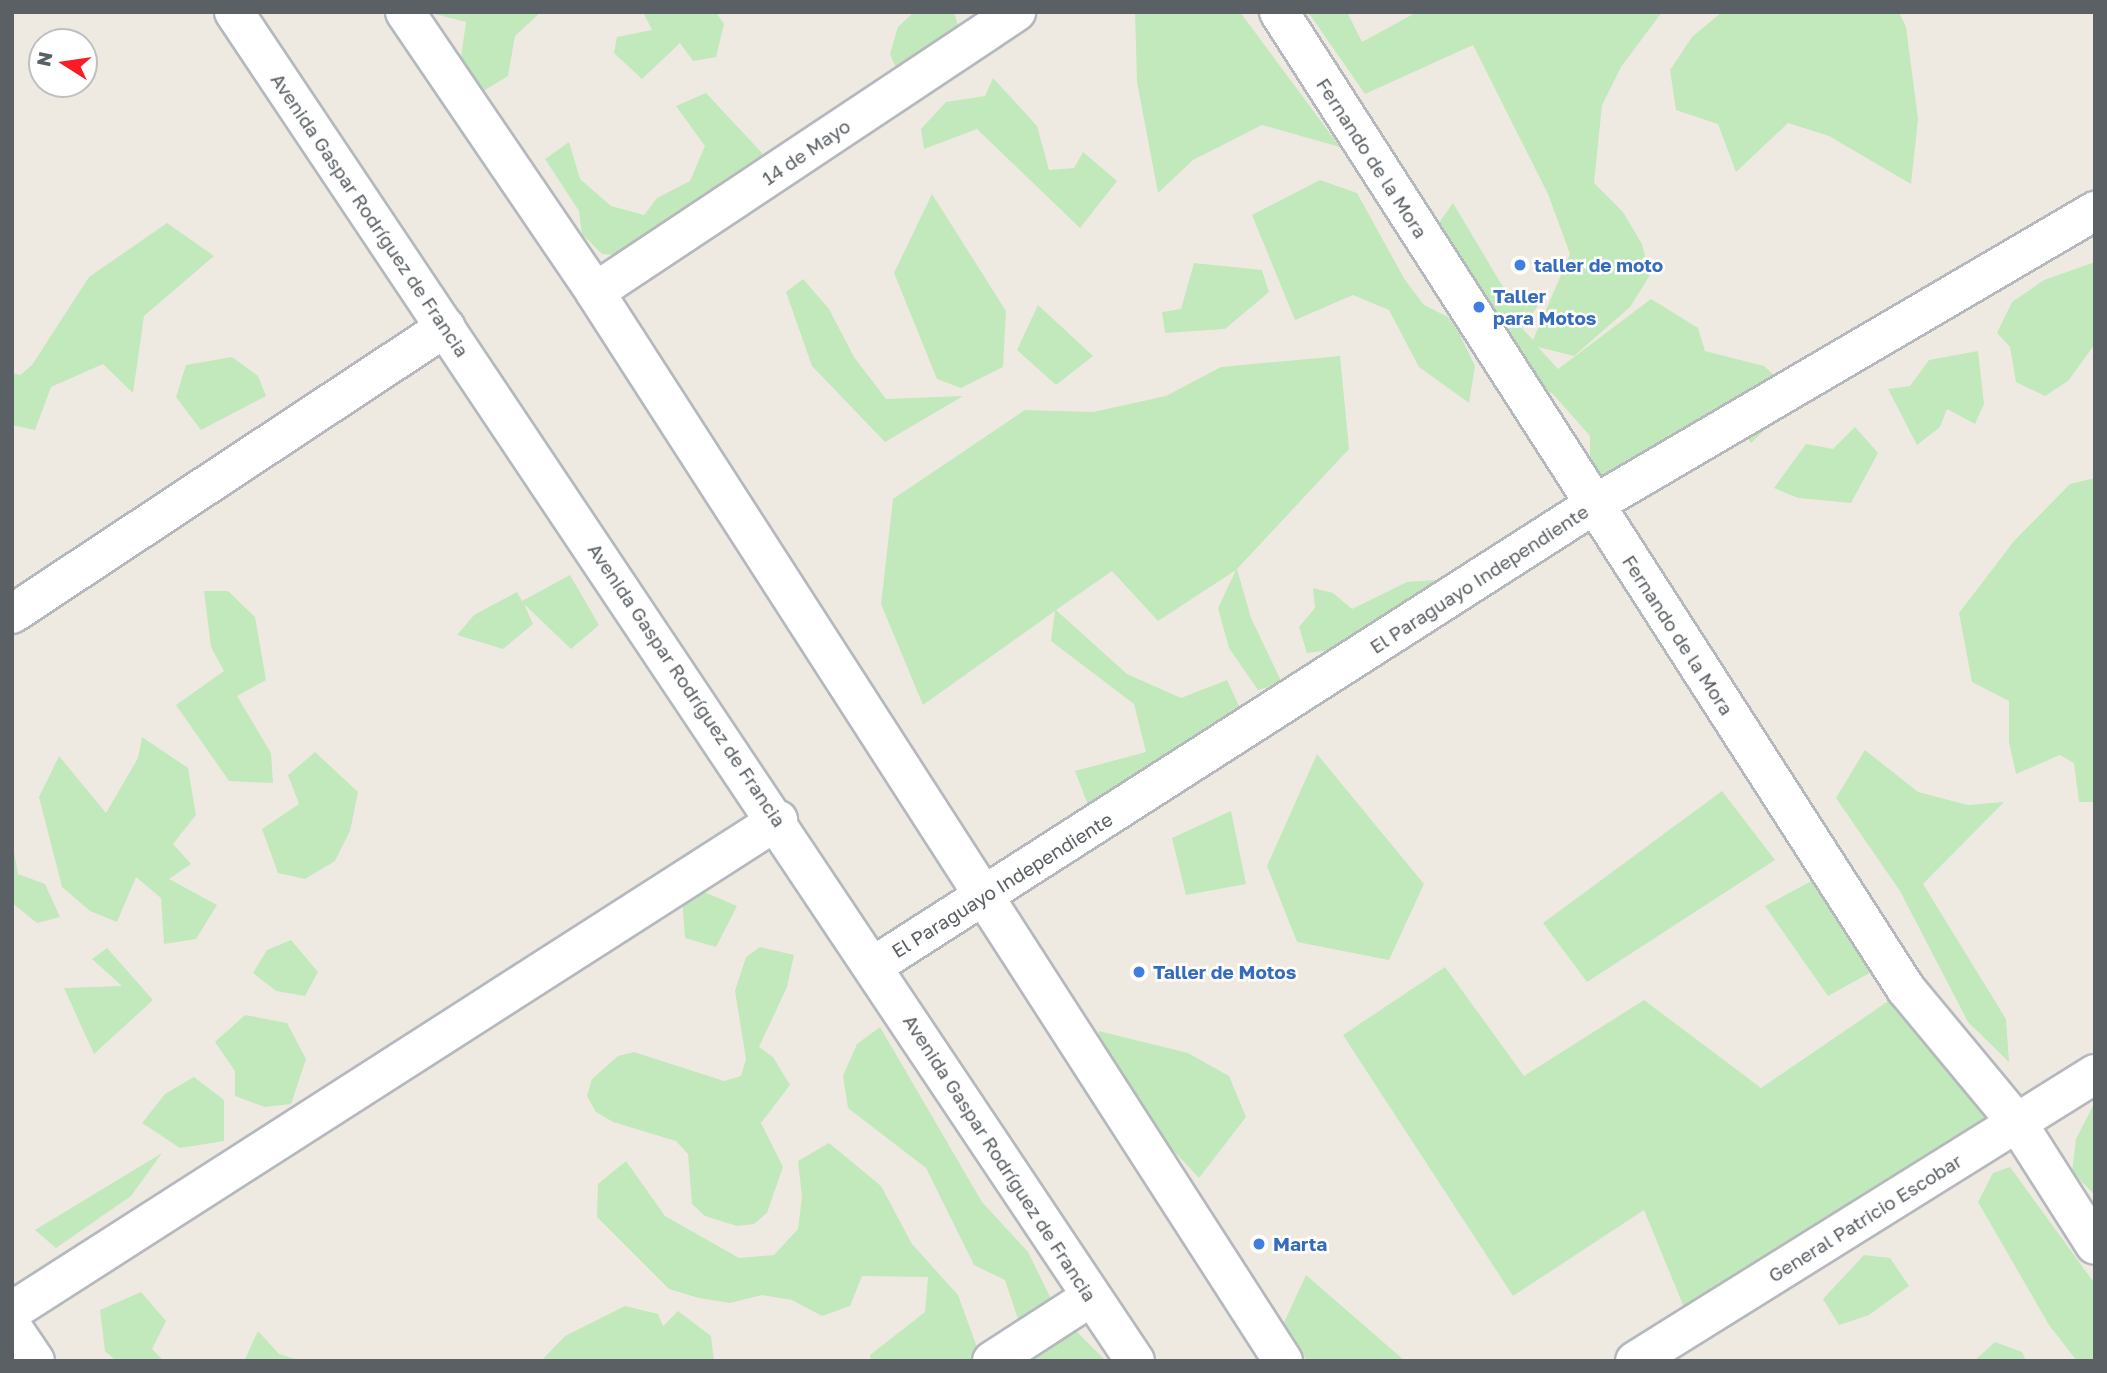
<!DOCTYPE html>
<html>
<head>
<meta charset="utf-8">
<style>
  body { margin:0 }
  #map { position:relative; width:2107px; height:1373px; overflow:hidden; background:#efeae1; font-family:"Golos Text",sans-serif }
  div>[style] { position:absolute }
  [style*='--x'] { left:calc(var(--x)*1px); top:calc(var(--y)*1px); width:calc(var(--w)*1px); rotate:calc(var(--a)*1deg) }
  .green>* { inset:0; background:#c1e9bb }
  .roads { filter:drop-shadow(2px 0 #b5b9be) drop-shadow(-2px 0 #b5b9be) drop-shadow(0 2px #b5b9be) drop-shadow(0 -2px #b5b9be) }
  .street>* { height:38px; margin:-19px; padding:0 19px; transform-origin:19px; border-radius:19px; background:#fff }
  .dots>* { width:19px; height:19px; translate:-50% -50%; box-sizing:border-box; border:4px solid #fff; border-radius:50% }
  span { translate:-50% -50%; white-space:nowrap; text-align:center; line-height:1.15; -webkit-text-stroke:5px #fff; paint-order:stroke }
  .street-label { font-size:19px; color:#5a6064 }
  .shop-label { font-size:19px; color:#366cbe; font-weight:700 }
  .left { translate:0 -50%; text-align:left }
  .frame { position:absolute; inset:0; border:14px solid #5a6064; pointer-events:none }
  .north { position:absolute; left:28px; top:28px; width:70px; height:70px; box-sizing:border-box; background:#fff; border:2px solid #bdbfc1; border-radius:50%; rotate:282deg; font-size:19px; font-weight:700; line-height:28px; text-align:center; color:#5a6064 }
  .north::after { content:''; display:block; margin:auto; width:24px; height:32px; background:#fb1b27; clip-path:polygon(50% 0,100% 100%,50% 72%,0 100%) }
</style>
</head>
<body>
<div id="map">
  <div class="green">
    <div style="clip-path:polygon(541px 12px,515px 36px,508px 76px,475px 96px,459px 72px,466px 22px,431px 13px)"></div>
    <div style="clip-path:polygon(643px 12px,716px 12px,724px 24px,716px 57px,693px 61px,680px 43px,642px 79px,614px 53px,617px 37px,652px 30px)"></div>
    <div style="clip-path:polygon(914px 12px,954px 12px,958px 26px,927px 65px,898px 73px,890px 54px,898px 27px)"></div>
    <div style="clip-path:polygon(1135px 12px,1240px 12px,1340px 147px,1262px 125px,1193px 160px,1158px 193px,1137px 82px)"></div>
    <div style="clip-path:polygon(1308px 12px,1347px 12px,1362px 42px,1417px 12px,1662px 12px,1621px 67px,1602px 105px,1594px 183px,1623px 212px,1642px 244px,1650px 275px,1630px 307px,1574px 356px,1538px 347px,1558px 369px,1651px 299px,1698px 328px,1705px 351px,1764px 366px,1793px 393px,1783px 413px,1751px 443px,1738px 423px,1615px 502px,1590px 472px,1590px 436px,1553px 394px,1538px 386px,1518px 346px,1505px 342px,1478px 315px,1472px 277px,1450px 268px,1433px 231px,1453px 203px,1512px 302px,1549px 290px,1522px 328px,1533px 340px,1570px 254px,1548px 194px,1473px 45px,1365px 94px)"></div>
    <div style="clip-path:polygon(1722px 12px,1899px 12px,1906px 27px,1918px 119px,1911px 184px,1829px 136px,1788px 123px,1736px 172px,1718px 124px,1676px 110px,1670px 70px,1692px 37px)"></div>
    <div style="clip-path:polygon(993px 78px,1037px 126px,1049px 170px,1074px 168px,1083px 152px,1117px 181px,1080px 228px,977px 129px,924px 149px,921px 129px,946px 102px,985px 96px)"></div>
    <div style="clip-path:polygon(706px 93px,762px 153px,760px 172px,630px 256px,602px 254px,582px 234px,579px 211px,545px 159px,569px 142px,580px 179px,611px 206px,644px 215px,657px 198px,690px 181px,705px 146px,676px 106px)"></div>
    <div style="clip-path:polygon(1320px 180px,1357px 193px,1405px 280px,1424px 305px,1448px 317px,1459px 333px,1475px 366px,1469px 403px,1419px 367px,1389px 310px,1353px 295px,1295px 320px,1252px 215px)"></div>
    <div style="clip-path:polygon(932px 194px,1006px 311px,1003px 367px,961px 388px,937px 379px,894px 273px)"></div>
    <div style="clip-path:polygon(167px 223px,214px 256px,144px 316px,133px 393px,103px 364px,51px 387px,35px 430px,12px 425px,12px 373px,20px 375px,32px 365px,89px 277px)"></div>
    <div style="clip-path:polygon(2095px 262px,2095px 344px,2068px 381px,2045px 396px,2016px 382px,2010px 347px,1997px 333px,2012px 302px,2044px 280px)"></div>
    <div style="clip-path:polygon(1194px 263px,1262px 270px,1269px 292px,1225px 329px,1165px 333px,1162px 312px,1181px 309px)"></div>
    <div style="clip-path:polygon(803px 279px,829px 309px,854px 357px,886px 399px,963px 396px,885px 442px,812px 366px,786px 292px)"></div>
    <div style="clip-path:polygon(1038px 305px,1093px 356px,1056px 385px,1017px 350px)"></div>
    <div style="clip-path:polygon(1978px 351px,1984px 404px,1975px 424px,1947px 409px,1940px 427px,1917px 445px,1888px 389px,1910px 386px,1929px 360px)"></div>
    <div style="clip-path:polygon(1340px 356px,1349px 449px,1237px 569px,1251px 618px,1282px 683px,1258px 690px,1229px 648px,1218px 608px,1236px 570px,1158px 621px,1112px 571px,1056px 610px,1127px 674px,1181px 698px,1227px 680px,1244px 717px,1090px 810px,1075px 771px,1146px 752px,1134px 704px,1051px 641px,1055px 611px,923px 705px,881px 604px,893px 499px,1025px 410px,1093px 412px,1166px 396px,1221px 367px)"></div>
    <div style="clip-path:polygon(232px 357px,258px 376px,266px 396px,201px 430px,176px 397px,186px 365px)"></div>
    <div style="clip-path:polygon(1855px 427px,1878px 453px,1851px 503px,1798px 498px,1774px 488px,1806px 444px,1833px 449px)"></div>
    <div style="clip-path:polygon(2095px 478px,2095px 802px,2079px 802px,2074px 763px,2060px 755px,2016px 774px,2009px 742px,2009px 701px,1972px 682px,1959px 613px,2014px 541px,2070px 484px)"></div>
    <div style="clip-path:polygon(570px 575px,599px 625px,571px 649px,524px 604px,533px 624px,503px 649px,457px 635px,474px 615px,517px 592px,522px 601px)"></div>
    <div style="clip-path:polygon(1435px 580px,1440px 604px,1418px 642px,1387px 624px,1338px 649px,1307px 653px,1299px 627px,1315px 608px,1313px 588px,1333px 593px,1352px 609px,1407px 582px)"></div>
    <div style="clip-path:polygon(204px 591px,228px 591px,255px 617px,266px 680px,237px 696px,271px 753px,273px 783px,229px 781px,176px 705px,224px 671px,211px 647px)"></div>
    <div style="clip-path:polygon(142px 737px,188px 768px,196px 815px,173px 844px,191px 864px,169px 879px,217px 905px,196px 939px,164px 944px,161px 898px,136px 877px,117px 922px,90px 911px,62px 887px,39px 797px,59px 756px,106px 813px,138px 758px)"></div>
    <div style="clip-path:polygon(1865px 750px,1918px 792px,1968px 805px,2004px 802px,1923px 884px,2006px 1019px,2009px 1062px,1968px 1022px,1900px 891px,1836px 798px)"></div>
    <div style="clip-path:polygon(315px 752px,358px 792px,350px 831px,335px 861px,305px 879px,278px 873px,262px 829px,299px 804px,288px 775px)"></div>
    <div style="clip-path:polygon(1317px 754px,1424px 884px,1389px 960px,1297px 942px,1267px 866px)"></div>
    <div style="clip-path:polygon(1722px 791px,1775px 860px,1587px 982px,1543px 923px)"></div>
    <div style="clip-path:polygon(1231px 811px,1246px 884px,1186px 895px,1172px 838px)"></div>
    <div style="clip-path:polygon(12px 841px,18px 874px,45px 884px,60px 917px,37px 923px,12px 903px)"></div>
    <div style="clip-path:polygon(1843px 864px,1904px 954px,1828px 996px,1765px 906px)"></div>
    <div style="clip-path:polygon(681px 882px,737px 906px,716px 947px,685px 938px)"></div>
    <div style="clip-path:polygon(291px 940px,318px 972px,305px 996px,276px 991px,253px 973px,267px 950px)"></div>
    <div style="clip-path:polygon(760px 947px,794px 955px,787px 987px,759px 1047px,773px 1057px,790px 1085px,761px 1123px,783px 1167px,767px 1213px,754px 1224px,737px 1226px,705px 1216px,692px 1204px,688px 1154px,676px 1141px,613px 1122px,596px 1112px,587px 1096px,592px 1079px,618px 1056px,634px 1052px,724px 1081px,741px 1076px,746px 1059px,735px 991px,746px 957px)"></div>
    <div style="clip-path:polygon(107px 948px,153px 1000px,94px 1054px,64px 988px,122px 986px,92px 959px)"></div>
    <div style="clip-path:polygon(1445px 967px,1524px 1076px,1644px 1000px,1761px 1088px,1906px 989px,1988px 1117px,1697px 1339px,1644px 1210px,1513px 1296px,1343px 1035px)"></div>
    <div style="clip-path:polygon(245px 1015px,287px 1023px,306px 1059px,291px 1104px,265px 1107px,235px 1096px,235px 1071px,215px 1042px)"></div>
    <div style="clip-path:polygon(880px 1027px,982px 1202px,1028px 1252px,1058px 1313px,1106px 1361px,1032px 1361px,1005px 1280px,974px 1265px,926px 1168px,848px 1108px,843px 1076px,857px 1044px)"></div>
    <div style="clip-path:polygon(1099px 1031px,1188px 1053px,1229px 1076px,1246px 1117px,1199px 1178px,1093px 1064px)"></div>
    <div style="clip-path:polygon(194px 1077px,224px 1100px,224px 1141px,180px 1148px,142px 1123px,165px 1094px)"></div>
    <div style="clip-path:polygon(2095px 1102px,2095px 1195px,2072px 1172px,2076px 1139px)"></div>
    <div style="clip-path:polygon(829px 1143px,881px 1186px,912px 1244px,958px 1295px,982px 1361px,871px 1361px,870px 1355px,925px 1312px,928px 1277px,862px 1276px,850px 1306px,822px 1316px,792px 1300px,762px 1295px,730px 1303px,699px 1298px,669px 1289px,597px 1217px,598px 1184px,626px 1161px,665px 1216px,739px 1258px,774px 1255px,798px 1229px,802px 1197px,798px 1161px)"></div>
    <div style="clip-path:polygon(162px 1153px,131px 1196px,56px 1248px,35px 1230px)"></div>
    <div style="clip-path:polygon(2010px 1167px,2095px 1284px,2095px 1361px,2077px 1361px,2049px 1325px,1978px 1202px,1993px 1173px)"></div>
    <div style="clip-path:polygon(1864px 1255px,1890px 1258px,1909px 1286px,1869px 1315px,1839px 1325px,1823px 1299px)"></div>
    <div style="clip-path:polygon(1306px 1275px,1405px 1361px,1307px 1361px,1282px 1327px)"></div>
    <div style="clip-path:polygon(141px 1292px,166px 1321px,152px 1349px,164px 1361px,116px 1361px,105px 1351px,100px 1310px)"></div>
    <div style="clip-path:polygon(625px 1306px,658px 1314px,663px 1326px,678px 1311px,711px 1336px,714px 1361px,541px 1361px,565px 1336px)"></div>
    <div style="clip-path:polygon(258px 1331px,279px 1354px,302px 1361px,225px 1361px,245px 1359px)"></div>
    <div style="clip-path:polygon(1995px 1342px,2022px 1352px,2026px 1361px,1974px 1361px)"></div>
  </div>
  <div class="roads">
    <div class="street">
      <div style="--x:234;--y:12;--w:1622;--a:56.26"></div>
      <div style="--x:405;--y:12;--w:338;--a:55.8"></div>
      <div style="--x:595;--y:292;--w:1271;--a:57.23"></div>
      <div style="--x:1279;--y:12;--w:1161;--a:57.31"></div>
      <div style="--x:1906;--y:989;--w:175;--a:50.3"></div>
      <div style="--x:2018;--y:1124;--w:143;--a:57.5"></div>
      <div style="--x:595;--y:292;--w:506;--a:-33.63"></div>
      <div style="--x:12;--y:614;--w:520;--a:-33.48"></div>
      <div style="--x:875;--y:965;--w:855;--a:-32.63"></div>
      <div style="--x:1595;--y:504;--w:580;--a:-30.37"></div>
      <div style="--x:12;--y:1311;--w:910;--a:-32.66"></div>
      <div style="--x:12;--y:1327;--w:41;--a:55.9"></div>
      <div style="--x:992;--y:1361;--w:118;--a:-32.9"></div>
      <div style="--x:1635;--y:1361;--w:542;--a:-31.96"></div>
    </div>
  </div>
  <div class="dots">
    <div style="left:1520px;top:265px;background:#3f7fe0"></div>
    <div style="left:1479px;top:307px;background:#3f7fe0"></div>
    <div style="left:1139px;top:972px;background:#3f7fe0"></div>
    <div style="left:1259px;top:1244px;background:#3f7fe0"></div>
  </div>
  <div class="street-label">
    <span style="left:806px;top:152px;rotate:-34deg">14 de Mayo</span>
    <span style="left:1372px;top:158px;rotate:57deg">Fernando de la Mora</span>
    <span style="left:370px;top:215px;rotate:56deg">Avenida Gaspar Rodríguez de Francia</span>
    <span style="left:1479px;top:579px;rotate:-33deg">El Paraguayo Independiente</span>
    <span style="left:1678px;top:635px;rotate:57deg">Fernando de la Mora</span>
    <span style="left:687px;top:685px;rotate:56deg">Avenida Gaspar Rodríguez de Francia</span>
    <span style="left:1002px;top:885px;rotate:-32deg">El Paraguayo Independiente</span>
    <span style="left:1000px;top:1158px;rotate:57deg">Avenida Gaspar Rodríguez de Francia</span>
    <span style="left:1865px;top:1218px;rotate:-32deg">General Patricio Escobar</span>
  </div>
  <div class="shop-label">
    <span class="left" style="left:1534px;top:265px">taller de moto</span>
    <span class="left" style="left:1493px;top:307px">Taller<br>para Motos</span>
    <span class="left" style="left:1153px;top:972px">Taller de Motos</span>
    <span class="left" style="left:1273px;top:1244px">Marta</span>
  </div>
  <div class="frame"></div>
  <div class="north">N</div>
</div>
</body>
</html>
